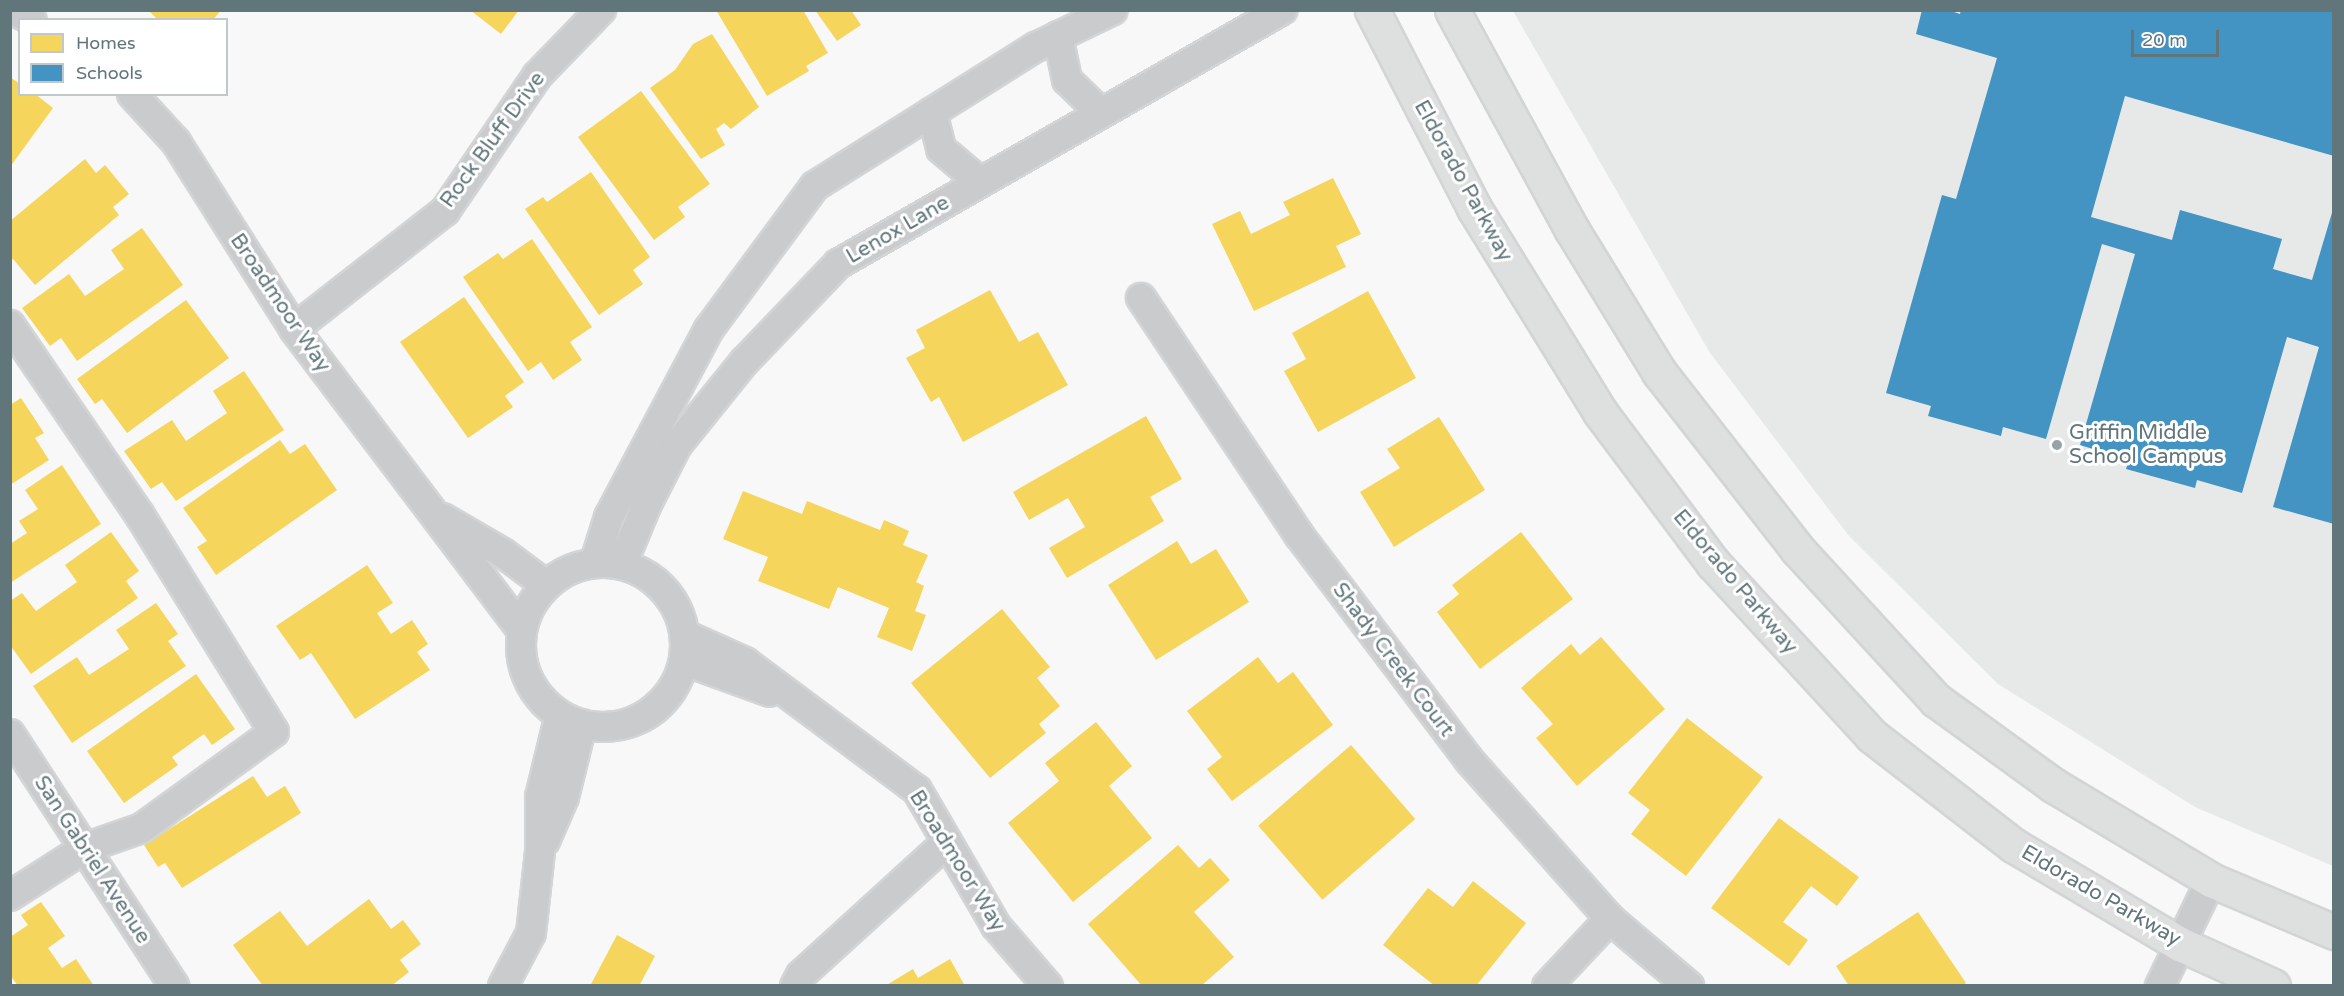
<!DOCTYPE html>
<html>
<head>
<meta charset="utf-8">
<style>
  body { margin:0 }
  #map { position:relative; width:2344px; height:996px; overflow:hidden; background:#f8f8f8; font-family:"Varela Round",sans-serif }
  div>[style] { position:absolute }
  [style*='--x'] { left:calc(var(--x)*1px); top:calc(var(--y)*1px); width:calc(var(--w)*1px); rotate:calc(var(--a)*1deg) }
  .built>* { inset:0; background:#e6e9e8 }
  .homes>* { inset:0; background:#f6d55c; transform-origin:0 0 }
  .schools>* { inset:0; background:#4393c3 }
  .roads { filter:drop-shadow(2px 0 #d3d4d5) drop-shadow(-2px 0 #d3d4d5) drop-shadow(0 2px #d3d4d5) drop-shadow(0 -2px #d3d4d5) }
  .minor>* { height:28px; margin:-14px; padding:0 14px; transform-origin:14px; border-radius:14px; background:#c9cbcc }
  .minor>.ring { margin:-14px; padding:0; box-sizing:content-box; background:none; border:28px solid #c9cbcc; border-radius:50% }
  .major>* { height:33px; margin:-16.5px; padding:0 16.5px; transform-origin:16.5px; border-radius:16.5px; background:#dedfdf }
  .dots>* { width:16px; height:16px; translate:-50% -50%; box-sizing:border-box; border:3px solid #fff; border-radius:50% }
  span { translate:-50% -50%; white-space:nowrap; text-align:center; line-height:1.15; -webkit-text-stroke:6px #fff; paint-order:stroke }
  .street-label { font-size:21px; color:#61767b }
  .poi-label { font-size:21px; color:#61767b }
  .left { translate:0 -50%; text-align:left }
  .frame { position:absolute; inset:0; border:12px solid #61767b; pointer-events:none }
  .legend { position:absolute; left:18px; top:18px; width:210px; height:78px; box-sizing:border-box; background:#fff; border:2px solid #c0c8ca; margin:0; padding:8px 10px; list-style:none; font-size:18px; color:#61767b }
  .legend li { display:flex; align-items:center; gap:12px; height:30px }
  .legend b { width:30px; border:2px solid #c0c8ca }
  .scale { position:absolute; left:2131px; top:30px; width:88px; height:27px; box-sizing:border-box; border:3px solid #61767b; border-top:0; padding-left:8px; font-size:18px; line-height:21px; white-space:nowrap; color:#61767b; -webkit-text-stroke:4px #fff; paint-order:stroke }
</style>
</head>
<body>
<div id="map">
  <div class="built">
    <div style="clip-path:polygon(1513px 11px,2333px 11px,2333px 866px,2195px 807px,1998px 684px,1849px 536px,1710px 353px)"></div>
  </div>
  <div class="homes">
    <div style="clip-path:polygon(148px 10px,221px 10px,213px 20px,158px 20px)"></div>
    <div style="clip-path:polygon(470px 10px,519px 10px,501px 34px)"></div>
    <div style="clip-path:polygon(716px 10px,803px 10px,828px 53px,806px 66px,809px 71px,767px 96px)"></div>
    <div style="clip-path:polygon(815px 10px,851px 10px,861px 25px,837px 41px)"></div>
    <div style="clip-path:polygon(712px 34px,759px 107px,731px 129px,724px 123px,716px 129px,725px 145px,701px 159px,650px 88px,675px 70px,693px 44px)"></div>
    <div style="clip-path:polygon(10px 77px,20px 84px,20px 94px,35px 94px,53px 108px,10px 167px)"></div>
    <div style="clip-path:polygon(641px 91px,710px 184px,678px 207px,685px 217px,654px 240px,578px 137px)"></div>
    <div style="clip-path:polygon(85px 159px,96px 173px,105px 165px,129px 194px,113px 207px,119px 215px,35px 285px,13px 259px,10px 261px,10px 221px)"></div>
    <div style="clip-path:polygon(591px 172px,650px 257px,633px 270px,643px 284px,599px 315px,525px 209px,543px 197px,547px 202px)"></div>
    <div style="clip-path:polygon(1333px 178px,1361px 234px,1336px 246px,1346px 267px,1254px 311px,1212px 224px,1240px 211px,1251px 234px,1290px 215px,1283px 202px)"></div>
    <div style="clip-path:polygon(142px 228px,183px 285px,77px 361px,61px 338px,50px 346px,22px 308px,69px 274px,85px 296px,124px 269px,111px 250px)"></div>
    <div style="clip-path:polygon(532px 239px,592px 327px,570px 342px,582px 360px,553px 380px,541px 362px,528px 371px,463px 277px,498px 253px,503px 259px)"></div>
    <div style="clip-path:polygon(990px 290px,1019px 342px,1038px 332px,1068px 385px,963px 442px,939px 397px,931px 402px,906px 358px,925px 348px,916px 330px)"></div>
    <div style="clip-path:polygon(1368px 291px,1416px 378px,1318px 432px,1284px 371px,1306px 359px,1292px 333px)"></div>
    <div style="clip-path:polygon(464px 297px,524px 382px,505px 396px,513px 407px,468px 438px,400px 342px)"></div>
    <div style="clip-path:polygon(186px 300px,229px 358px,127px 433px,102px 399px,95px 404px,77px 379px)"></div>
    <div style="clip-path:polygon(244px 371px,284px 430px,176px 501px,162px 482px,151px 489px,124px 451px,172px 420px,186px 441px,227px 413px,213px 391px)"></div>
    <div style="clip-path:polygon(21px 398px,44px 433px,35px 438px,49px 460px,10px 485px,10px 405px)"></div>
    <div style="clip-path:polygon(1146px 416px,1182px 479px,1150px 497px,1164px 521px,1067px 578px,1049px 548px,1085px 527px,1068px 498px,1029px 520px,1013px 492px)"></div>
    <div style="clip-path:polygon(1439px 417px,1485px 490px,1394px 547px,1360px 492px,1400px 468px,1387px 449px)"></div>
    <div style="clip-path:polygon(280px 440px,290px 454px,305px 444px,337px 490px,216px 575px,197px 547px,207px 541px,183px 508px)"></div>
    <div style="clip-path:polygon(62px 465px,101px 524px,10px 583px,10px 544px,27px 533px,19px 521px,38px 509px,25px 490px)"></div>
    <div style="clip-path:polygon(743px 491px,802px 514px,807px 501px,880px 530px,884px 520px,909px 531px,903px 545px,928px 555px,916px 582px,924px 586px,915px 611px,926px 615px,912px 651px,877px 637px,889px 608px,838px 587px,829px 609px,758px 581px,768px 557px,723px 539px)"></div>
    <div style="clip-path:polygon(111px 532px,139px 571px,126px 581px,138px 598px,31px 674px,10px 645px,10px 601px,22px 593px,36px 611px,77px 582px,65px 565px)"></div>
    <div style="clip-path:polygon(1521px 532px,1573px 599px,1480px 669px,1437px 612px,1459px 594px,1452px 585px)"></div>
    <div style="clip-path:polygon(1177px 541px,1191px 564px,1216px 549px,1249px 602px,1156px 660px,1108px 585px)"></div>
    <div style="clip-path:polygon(367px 565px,393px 603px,377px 613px,391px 634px,412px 620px,428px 644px,417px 652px,430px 670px,355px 719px,311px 653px,300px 660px,276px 626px)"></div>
    <div style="clip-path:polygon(156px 603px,178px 634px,168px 641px,186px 666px,72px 743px,33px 686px,77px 657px,89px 675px,129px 649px,116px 630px)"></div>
    <div style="clip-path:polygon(1002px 609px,1050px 667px,1037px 678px,1060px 706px,1039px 724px,1046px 733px,990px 778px,911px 683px)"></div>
    <div style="clip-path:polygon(1601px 637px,1665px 709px,1577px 786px,1536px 738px,1553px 724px,1521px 688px,1571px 644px,1580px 655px)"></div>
    <div style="clip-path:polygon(1258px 657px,1278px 683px,1293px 672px,1333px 725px,1232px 801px,1207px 769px,1222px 757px,1187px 711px)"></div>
    <div style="clip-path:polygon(196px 674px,235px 729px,212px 745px,204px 734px,172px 757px,178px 765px,124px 803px,87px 751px)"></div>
    <div style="clip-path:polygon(1687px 718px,1763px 777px,1686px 876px,1631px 834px,1650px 810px,1628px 793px)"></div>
    <div style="clip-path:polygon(1096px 722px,1132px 766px,1109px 786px,1152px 838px,1073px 902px,1008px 823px,1059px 781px,1045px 763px)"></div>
    <div style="left:1351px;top:745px;width:98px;height:123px;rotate:49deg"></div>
    <div style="clip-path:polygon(253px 776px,267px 797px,285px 786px,301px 813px,182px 888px,165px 863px,158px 867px,144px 845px)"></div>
    <div style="clip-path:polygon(1779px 818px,1859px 877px,1837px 906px,1811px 886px,1783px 922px,1808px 940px,1789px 966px,1711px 908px)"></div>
    <div style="clip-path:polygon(1178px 845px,1199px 868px,1210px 858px,1230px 880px,1194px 912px,1234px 957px,1201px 986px,1142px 986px,1088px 924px)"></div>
    <div style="clip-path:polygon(1473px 881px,1526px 923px,1476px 986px,1435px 986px,1383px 945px,1428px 888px,1453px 907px)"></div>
    <div style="clip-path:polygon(369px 899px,391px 929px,403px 920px,421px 944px,400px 960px,409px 972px,391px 986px,263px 986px,233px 945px,280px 911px,307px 946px)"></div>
    <div style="clip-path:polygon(41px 902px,65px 936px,48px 948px,62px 968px,76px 959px,94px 986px,18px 986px,10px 975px,10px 937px,28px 925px,21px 915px)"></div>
    <div style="clip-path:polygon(1918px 912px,1966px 983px,1962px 986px,1849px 986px,1836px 966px)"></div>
    <div style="clip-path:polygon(617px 935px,655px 956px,639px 986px,590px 986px)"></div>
    <div style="clip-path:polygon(950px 959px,965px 986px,885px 986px,913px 969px,918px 978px)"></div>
  </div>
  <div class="schools">
    <div style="clip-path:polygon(1922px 10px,1948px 10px,1960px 14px,1961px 10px,2334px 10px,2334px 156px,2125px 96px,2091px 217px,2172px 240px,2180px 210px,2282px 239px,2273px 269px,2312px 280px,2334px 206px,2334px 524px,2273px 507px,2319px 347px,2287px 337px,2242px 493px,2197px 480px,2195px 488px,2126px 469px,2129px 460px,2080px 445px,2135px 254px,2102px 244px,2046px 439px,2003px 427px,2001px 436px,1928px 416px,1931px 406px,1886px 393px,1942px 195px,1956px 199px,1997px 58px,1916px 34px)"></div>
  </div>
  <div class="roads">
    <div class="minor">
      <div style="--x:13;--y:10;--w:21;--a:28"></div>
      <div style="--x:1058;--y:36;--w:45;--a:78.4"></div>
      <div style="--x:1067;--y:80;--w:47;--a:44.1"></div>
      <div style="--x:132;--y:94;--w:65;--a:47.5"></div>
      <div style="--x:176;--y:142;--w:221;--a:57.7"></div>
      <div style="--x:294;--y:329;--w:378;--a:52.9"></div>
      <div style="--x:932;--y:112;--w:38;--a:76"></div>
      <div style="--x:941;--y:149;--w:51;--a:40.2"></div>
      <div style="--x:1141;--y:298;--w:285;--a:56.3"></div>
      <div style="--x:1299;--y:535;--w:282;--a:52.9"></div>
      <div style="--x:1469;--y:760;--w:213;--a:48.4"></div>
      <div style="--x:1610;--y:919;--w:104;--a:40.3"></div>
      <div style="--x:10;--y:325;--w:229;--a:55.7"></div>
      <div style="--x:139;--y:514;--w:256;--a:58.2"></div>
      <div style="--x:274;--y:732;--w:163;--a:144"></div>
      <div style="--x:142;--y:828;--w:60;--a:160.7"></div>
      <div style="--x:85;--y:848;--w:89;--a:147.4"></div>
      <div style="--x:294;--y:329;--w:192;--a:-38"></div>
      <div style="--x:445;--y:211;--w:163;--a:-55.7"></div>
      <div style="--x:537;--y:76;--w:92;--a:-45.9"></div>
      <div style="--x:443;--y:518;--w:69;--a:30.3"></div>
      <div style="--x:503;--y:553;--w:54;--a:36.7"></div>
      <div style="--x:595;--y:562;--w:47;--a:-72.7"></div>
      <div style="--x:609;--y:517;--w:213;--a:-62"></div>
      <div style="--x:709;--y:329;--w:178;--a:-53.5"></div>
      <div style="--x:815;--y:186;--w:261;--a:-32.2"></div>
      <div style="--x:1036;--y:47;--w:85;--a:-25.7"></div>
      <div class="ring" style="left:521px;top:563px;width:136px;height:136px"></div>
      <div style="--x:622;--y:564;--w:63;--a:-67.5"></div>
      <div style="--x:646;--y:506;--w:68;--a:-63.1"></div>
      <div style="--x:677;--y:445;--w:107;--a:-51.1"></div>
      <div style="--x:744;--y:362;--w:136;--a:-46.2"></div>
      <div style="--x:838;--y:264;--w:512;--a:-29.77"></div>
      <div style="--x:685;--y:635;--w:66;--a:24.2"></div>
      <div style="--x:745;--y:662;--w:214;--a:36.7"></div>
      <div style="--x:917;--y:790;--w:157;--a:59.8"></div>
      <div style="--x:996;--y:926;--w:79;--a:49.1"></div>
      <div style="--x:685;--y:661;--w:90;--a:20"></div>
      <div style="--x:10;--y:734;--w:301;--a:56.9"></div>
      <div style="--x:545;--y:841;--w:48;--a:-66.6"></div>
      <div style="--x:564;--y:797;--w:75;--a:-76.1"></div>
      <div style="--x:503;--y:986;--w:60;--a:-62.2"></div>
      <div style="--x:531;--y:933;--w:82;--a:-83.7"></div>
      <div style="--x:540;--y:851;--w:54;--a:-90"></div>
      <div style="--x:540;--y:797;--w:84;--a:-76.3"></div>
      <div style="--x:795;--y:986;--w:13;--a:-61"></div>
      <div style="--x:801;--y:975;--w:197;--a:-42.3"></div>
      <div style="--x:1547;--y:986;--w:92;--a:-46.8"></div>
      <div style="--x:2160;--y:986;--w:118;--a:-64.3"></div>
    </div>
    <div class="major">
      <div style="--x:1372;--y:10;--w:223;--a:62.7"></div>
      <div style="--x:1474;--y:208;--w:240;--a:58.3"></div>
      <div style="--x:1600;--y:412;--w:189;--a:53.2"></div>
      <div style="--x:1713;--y:563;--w:235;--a:47.4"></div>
      <div style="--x:1872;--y:736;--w:178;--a:37.7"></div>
      <div style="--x:2013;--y:845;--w:194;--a:30.7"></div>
      <div style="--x:2180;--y:944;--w:102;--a:24.3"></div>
      <div style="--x:1452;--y:10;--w:251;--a:61.4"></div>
      <div style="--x:1572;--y:230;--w:167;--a:58.5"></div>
      <div style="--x:1659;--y:372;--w:226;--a:52"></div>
      <div style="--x:1798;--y:550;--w:204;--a:47.4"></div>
      <div style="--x:1936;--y:700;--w:145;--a:36"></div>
      <div style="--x:2053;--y:785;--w:184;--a:31"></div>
      <div style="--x:2211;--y:880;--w:134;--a:22.9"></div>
    </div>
  </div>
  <div class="dots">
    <div style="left:2057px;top:445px;background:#96a4a7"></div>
  </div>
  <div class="street-label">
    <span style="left:493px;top:140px;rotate:-54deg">Rock Bluff Drive</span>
    <span style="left:1463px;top:181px;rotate:61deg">Eldorado Parkway</span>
    <span style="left:898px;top:230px;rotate:-30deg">Lenox Lane</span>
    <span style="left:280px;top:303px;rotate:56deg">Broadmoor Way</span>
    <span style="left:1735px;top:582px;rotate:50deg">Eldorado Parkway</span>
    <span style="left:1393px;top:660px;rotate:53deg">Shady Creek Court</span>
    <span style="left:92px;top:860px;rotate:57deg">San Gabriel Avenue</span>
    <span style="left:957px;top:861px;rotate:58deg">Broadmoor Way</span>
    <span style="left:2101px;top:896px;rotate:30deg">Eldorado Parkway</span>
  </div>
  <div class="poi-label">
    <span class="left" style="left:2069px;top:445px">Griffin Middle<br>School Campus</span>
  </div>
  <div class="frame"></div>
  <ul class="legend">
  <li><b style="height:16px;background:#f6d55c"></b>Homes</li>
  <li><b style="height:16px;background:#4393c3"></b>Schools</li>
  </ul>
  <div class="scale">20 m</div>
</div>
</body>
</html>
